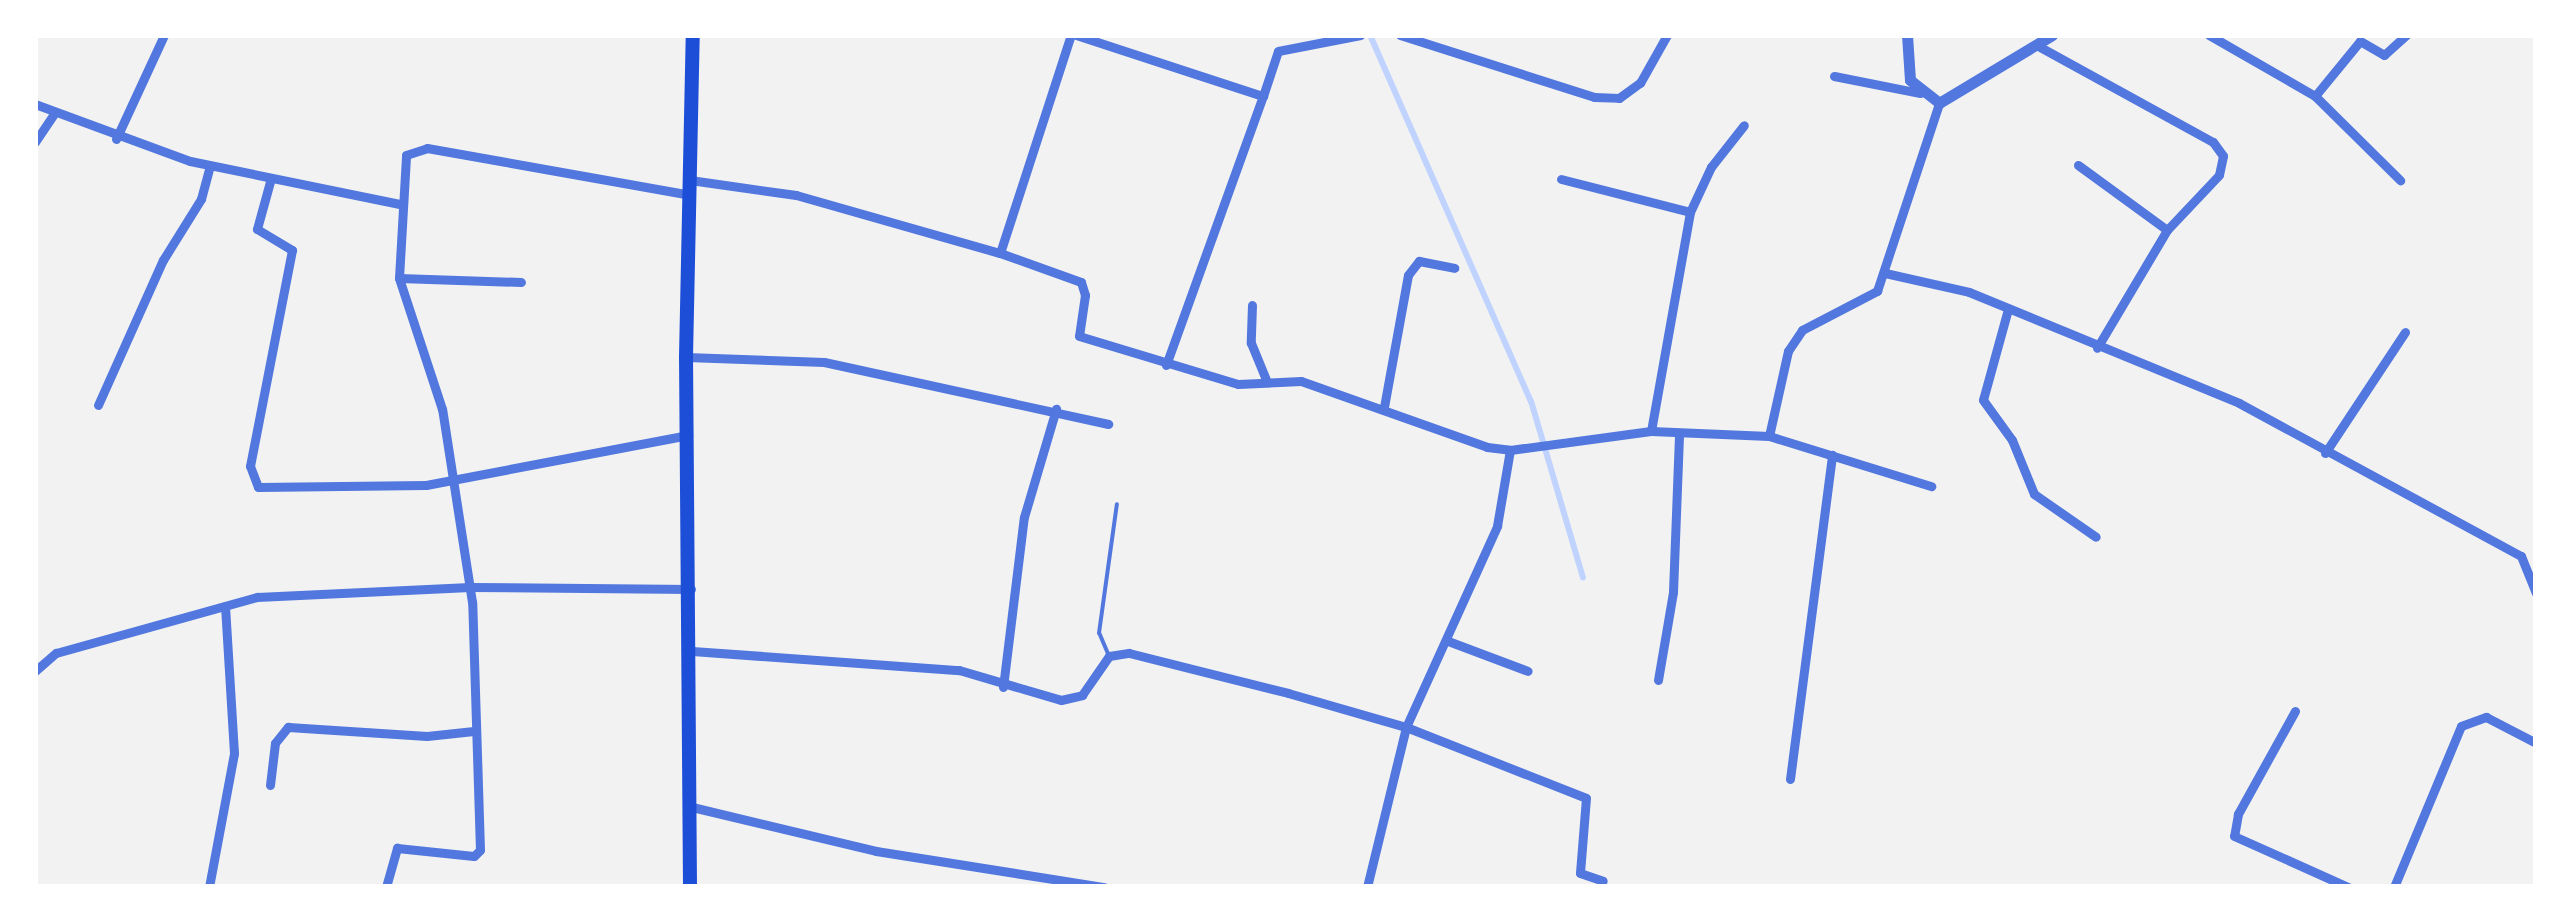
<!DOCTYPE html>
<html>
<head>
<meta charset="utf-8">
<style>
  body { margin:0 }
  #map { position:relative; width:2571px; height:922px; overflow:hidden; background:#f2f2f2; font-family:Barlow,sans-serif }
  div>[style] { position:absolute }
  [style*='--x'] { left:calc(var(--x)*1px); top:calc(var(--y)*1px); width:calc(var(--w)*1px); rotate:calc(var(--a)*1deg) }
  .stream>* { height:6px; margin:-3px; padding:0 3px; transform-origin:3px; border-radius:3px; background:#bfd3fe }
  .service>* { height:4px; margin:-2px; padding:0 2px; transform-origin:2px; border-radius:2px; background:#5277de }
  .minor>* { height:9px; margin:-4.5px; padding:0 4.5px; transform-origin:4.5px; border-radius:4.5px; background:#5277de }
  .tertiary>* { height:11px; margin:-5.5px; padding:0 5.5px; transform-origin:5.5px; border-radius:5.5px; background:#5277de }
  .primary>* { height:14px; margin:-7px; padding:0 7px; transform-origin:7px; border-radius:7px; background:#1d4ed8 }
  span { translate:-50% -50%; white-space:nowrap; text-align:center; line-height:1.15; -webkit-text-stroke:9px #fff; paint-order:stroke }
  .frame { position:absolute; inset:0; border:38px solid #fff; pointer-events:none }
</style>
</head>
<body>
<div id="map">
  <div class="stream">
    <div style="--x:1370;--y:35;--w:400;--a:66.3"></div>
    <div style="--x:1531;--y:401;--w:184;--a:73.6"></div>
  </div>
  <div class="service">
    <div style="--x:1109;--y:656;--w:25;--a:-113"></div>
    <div style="--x:1099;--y:633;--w:130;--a:-82.1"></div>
  </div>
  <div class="minor">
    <div style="--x:1076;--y:35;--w:197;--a:18.1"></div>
    <div style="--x:1263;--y:96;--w:47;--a:-71.6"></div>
    <div style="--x:1278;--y:51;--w:84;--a:-11"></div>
    <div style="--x:1400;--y:35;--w:204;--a:17.7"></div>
    <div style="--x:1594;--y:97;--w:25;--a:2"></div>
    <div style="--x:1619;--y:98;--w:26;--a:-36"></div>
    <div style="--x:1640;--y:83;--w:55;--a:-60.6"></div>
    <div style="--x:2209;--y:35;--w:122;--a:29.9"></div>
    <div style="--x:2315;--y:96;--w:120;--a:44.7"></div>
    <div style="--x:2040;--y:47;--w:197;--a:28.8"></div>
    <div style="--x:2213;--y:142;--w:17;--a:54"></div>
    <div style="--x:2223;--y:156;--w:19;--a:102"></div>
    <div style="--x:2219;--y:175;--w:76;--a:133.4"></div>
    <div style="--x:2167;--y:230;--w:137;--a:120.7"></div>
    <div style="--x:1834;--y:76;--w:88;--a:11.2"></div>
    <div style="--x:2315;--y:96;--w:71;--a:-50.7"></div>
    <div style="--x:2360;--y:41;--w:28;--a:30"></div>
    <div style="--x:2384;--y:55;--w:30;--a:-42"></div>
    <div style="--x:35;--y:104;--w:165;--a:20.2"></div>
    <div style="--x:190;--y:161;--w:214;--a:11.6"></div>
    <div style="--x:116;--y:139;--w:115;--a:-65.2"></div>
    <div style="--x:35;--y:142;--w:34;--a:-56"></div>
    <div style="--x:2078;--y:165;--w:110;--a:36.1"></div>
    <div style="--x:271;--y:178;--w:53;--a:105.4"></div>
    <div style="--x:257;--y:229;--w:41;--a:31"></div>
    <div style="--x:292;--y:250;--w:220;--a:101"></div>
    <div style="--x:250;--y:466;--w:22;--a:69"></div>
    <div style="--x:258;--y:487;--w:168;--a:-0.7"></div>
    <div style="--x:426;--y:485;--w:267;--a:-10.8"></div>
    <div style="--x:1561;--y:179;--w:133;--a:14.3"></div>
    <div style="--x:690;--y:180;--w:107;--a:8.1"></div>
    <div style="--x:796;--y:195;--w:212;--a:15.9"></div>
    <div style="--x:1000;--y:253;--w:86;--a:19.7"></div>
    <div style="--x:1081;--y:282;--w:14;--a:73"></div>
    <div style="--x:1085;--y:295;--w:41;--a:98.3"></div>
    <div style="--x:1079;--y:336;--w:166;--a:16.8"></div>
    <div style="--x:1238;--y:384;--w:63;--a:-2.7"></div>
    <div style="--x:1301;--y:381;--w:197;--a:19.5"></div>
    <div style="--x:1487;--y:447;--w:23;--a:7"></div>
    <div style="--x:1510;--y:450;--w:142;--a:-7.7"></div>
    <div style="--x:1651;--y:431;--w:118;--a:2.4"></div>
    <div style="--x:1769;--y:436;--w:170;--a:17.2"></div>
    <div style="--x:1000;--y:253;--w:229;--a:-72"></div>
    <div style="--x:1885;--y:273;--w:86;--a:12.7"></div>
    <div style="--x:1969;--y:292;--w:292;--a:22.3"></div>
    <div style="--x:2239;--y:403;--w:321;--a:28.5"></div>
    <div style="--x:2521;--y:556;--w:40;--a:68"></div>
    <div style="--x:399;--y:278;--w:122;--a:1.9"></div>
    <div style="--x:1252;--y:305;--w:38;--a:92"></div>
    <div style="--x:1251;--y:343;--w:42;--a:67.7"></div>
    <div style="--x:2008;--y:309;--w:94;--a:105.4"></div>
    <div style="--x:1983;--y:400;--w:49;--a:54.1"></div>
    <div style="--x:2012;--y:440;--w:58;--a:67.8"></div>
    <div style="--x:2034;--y:494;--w:75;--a:34.7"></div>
    <div style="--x:686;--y:357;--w:138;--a:2.1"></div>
    <div style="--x:824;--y:362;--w:291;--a:12.3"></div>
    <div style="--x:1166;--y:365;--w:286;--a:-70.2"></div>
    <div style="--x:98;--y:405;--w:159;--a:-65.9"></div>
    <div style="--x:163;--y:260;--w:72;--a:-58.1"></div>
    <div style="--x:201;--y:199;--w:34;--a:-75"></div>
    <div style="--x:1384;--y:407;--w:134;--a:-79.7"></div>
    <div style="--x:1408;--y:275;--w:18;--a:-52"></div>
    <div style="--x:1419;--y:261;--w:36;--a:11"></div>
    <div style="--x:1651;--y:431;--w:222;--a:-79.9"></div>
    <div style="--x:1690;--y:212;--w:50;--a:-65"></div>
    <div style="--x:1711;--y:167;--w:53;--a:-51.8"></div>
    <div style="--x:1769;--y:436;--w:87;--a:-77.4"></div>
    <div style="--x:1788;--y:351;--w:25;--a:-56"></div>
    <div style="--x:1802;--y:330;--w:85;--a:-27.5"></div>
    <div style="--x:1877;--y:291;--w:198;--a:-71.7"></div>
    <div style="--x:2325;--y:453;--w:145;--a:-56.5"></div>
    <div style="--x:1448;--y:641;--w:85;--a:20.6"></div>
    <div style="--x:692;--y:651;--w:268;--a:4.1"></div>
    <div style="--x:959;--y:670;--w:106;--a:16.4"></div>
    <div style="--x:1061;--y:700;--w:22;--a:-13"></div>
    <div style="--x:1082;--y:695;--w:47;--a:-55.3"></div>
    <div style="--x:1109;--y:656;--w:20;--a:-9"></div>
    <div style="--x:1129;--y:653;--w:164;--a:14.1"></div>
    <div style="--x:1288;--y:693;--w:123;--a:16.1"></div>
    <div style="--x:1406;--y:727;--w:193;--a:21.5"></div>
    <div style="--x:1586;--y:798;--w:75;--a:94.6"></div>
    <div style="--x:1580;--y:873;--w:24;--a:19"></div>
    <div style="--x:35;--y:671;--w:28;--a:-41"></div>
    <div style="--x:56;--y:653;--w:209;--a:-15.6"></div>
    <div style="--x:257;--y:597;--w:213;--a:-2.7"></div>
    <div style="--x:470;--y:587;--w:221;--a:0.5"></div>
    <div style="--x:1658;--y:680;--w:89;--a:-80.3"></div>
    <div style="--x:1673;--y:592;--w:159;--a:-87.8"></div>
    <div style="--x:1003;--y:687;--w:171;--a:-83"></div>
    <div style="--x:1024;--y:517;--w:113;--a:-73.5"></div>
    <div style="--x:2295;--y:711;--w:118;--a:119"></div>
    <div style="--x:2238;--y:814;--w:22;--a:100"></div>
    <div style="--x:2234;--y:836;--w:125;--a:24.1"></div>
    <div style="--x:1790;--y:779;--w:327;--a:-82.6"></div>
    <div style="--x:270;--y:785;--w:42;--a:-83.2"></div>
    <div style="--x:275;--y:743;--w:21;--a:-51"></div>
    <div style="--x:288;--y:727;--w:139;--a:3.7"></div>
    <div style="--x:427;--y:736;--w:47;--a:-6.1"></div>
    <div style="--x:692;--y:807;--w:189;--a:13.4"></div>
    <div style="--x:876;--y:851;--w:231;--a:9"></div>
    <div style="--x:209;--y:887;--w:136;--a:-79.4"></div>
    <div style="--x:234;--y:753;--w:147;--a:-93.5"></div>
    <div style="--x:386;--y:887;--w:41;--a:-74.2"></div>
    <div style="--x:397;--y:848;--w:77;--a:5.9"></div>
    <div style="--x:474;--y:856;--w:8;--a:-45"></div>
    <div style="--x:480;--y:850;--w:248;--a:-91.8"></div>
    <div style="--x:472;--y:602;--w:195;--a:-98.8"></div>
    <div style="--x:442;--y:409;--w:138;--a:-108.2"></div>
    <div style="--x:399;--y:278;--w:123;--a:-86.7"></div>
    <div style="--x:406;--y:155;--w:22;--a:-18"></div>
    <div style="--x:427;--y:148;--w:268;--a:10.1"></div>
    <div style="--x:1367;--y:887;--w:165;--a:-76.3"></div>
    <div style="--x:1406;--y:727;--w:221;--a:-65.6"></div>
    <div style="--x:1497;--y:526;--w:77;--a:-80.3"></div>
    <div style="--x:2394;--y:887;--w:174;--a:-67.4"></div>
    <div style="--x:2461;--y:726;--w:27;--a:-20"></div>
    <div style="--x:2486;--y:717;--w:56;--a:27.5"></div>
  </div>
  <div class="tertiary">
    <div style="--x:1907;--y:35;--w:45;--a:86.2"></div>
    <div style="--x:1910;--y:80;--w:37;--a:38"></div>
    <div style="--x:1939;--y:103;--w:132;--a:-31"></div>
  </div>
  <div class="primary">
    <div style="--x:690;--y:887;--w:530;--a:-90.43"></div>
    <div style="--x:686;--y:357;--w:322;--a:-88.8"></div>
  </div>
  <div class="frame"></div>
</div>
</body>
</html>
